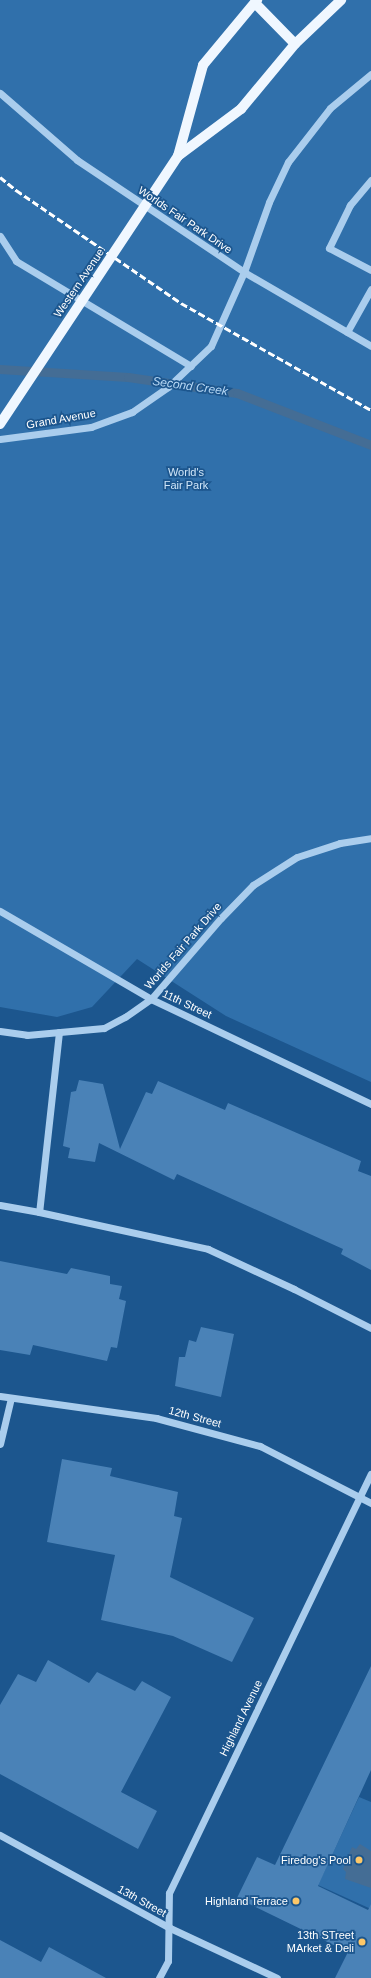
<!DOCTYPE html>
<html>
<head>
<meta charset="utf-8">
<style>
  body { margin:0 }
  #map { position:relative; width:371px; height:1978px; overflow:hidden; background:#1c568e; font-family:Helvetica,sans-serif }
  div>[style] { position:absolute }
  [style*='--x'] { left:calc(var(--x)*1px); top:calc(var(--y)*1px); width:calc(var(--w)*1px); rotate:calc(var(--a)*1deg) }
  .green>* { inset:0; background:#3070ab }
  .water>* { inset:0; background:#446d95 }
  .stream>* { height:9px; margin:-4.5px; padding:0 4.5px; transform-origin:4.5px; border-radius:4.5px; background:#446d95 }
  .building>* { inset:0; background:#4a82b7 }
  .minor>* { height:7px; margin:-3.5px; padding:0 3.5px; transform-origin:3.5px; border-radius:3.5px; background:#aacded }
  .major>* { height:10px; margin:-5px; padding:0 5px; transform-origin:5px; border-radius:5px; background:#f0f7ff }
  .rail>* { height:3px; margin-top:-1.5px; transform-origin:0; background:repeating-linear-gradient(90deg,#fff 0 7px,transparent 0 10px) }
  .major-bridge>* { height:10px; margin:-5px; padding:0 5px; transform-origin:5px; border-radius:5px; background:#f0f7ff }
  .dots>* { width:11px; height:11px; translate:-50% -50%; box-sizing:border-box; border:2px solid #1c568e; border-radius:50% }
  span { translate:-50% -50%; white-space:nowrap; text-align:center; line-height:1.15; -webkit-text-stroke:3.5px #1c568e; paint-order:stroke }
  .street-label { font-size:11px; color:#fff }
  .park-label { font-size:11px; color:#d0e6f9 }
  .poi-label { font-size:11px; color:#fff }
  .right { translate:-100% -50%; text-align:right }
  .water-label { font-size:12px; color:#b6d7f4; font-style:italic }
</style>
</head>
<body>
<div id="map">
  <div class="green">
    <div style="clip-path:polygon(0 0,371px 0,371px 1082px,226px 1016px,137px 959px,92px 1007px,57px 1017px,0 1007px)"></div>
    <div style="clip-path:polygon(359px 1797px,371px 1802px,371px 1909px,318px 1885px)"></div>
  </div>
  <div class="water">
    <div style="clip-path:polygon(360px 1844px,371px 1851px,371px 1888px,345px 1879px,346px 1872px,343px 1869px,352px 1847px,356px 1849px)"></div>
  </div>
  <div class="stream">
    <div style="--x:0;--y:369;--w:128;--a:3.6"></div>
    <div style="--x:128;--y:377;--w:110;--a:8.4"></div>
    <div style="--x:237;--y:393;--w:144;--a:21.2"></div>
  </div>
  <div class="building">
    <div style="clip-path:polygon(79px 1080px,103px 1084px,120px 1149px,146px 1092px,152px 1094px,158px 1081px,225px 1110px,228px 1103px,361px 1161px,358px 1171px,371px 1176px,371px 1270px,341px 1254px,343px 1249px,177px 1174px,174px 1180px,99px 1143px,95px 1162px,68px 1158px,70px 1148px,63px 1146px,71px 1092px,76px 1091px)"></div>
    <div style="clip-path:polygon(0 1261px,67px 1274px,71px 1268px,110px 1276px,110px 1284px,122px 1286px,119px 1299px,126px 1301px,117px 1348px,111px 1347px,107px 1361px,33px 1345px,30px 1355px,0 1350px)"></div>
    <div style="clip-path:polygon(201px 1327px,234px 1334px,221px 1397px,175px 1386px,179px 1357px,185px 1357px,189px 1340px,196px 1342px)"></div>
    <div style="clip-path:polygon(62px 1459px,112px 1468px,110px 1476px,178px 1492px,174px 1516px,182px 1518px,170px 1577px,254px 1618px,232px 1662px,173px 1636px,101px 1620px,115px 1555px,47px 1542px)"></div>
    <div style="clip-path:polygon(48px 1660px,89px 1683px,97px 1672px,135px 1691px,142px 1681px,171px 1697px,121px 1792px,157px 1811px,138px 1849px,0 1774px,0 1705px,18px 1674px,36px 1682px)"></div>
    <div style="clip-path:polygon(371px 1666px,371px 1770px,318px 1886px,368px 1910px,371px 1904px,371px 1978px,335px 1978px,348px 1952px,237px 1898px,257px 1857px,275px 1865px)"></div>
    <div style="clip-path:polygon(0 1940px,41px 1962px,49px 1947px,106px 1978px,0 1978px)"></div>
  </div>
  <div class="minor">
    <div style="--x:0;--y:93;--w:102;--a:41"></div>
    <div style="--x:77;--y:160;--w:201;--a:33.8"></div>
    <div style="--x:244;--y:272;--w:147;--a:30.2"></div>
    <div style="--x:371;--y:180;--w:33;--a:130"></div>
    <div style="--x:350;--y:205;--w:48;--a:116"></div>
    <div style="--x:329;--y:248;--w:47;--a:27.6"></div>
    <div style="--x:0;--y:236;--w:30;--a:57"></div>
    <div style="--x:16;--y:261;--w:204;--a:31"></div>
    <div style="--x:347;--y:332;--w:49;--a:-60.8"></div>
    <div style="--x:0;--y:439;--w:92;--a:-7.5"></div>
    <div style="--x:91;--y:427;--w:44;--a:-20.1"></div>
    <div style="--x:132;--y:412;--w:44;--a:-34.8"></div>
    <div style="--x:168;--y:387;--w:59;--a:-43.6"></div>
    <div style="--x:211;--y:346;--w:81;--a:-66"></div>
    <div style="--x:244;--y:272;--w:74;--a:-70.3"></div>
    <div style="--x:269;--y:202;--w:44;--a:-64.6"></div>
    <div style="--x:288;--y:162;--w:68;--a:-52.1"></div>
    <div style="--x:330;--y:108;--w:53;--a:-39.7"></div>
    <div style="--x:0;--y:911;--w:175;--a:30.2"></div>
    <div style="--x:151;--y:999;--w:244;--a:25.5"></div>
    <div style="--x:0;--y:1031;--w:27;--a:8"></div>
    <div style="--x:27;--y:1035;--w:77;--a:-5.2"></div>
    <div style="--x:104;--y:1028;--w:24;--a:-28"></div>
    <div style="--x:125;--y:1017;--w:32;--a:-35"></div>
    <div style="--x:151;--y:999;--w:107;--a:-49.2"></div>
    <div style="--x:221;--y:918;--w:46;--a:-45.9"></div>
    <div style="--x:253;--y:885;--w:52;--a:-32.5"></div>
    <div style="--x:297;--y:857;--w:45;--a:-18"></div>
    <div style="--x:340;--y:843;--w:31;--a:-9"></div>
    <div style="--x:59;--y:1032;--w:181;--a:96.3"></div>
    <div style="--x:39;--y:1212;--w:173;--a:12.3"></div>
    <div style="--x:208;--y:1249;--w:95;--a:24.9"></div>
    <div style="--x:294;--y:1289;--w:86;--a:26.9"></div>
    <div style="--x:0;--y:1205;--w:40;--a:10"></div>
    <div style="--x:0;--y:1396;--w:158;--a:8"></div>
    <div style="--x:156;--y:1418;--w:108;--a:15.1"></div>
    <div style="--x:260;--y:1446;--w:125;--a:27.2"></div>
    <div style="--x:0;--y:1444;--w:47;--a:-76.6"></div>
    <div style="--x:0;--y:1835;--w:194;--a:28.7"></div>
    <div style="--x:170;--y:1928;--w:118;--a:25"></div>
    <div style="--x:159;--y:1978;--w:19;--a:-62"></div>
    <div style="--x:168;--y:1961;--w:68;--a:-89.2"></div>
    <div style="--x:169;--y:1893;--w:465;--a:-64.3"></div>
  </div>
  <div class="major">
    <div style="--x:255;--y:3;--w:57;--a:45.7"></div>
    <div style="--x:178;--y:156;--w:79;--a:-36.7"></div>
    <div style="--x:241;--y:109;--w:85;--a:-50.3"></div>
    <div style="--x:295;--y:44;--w:64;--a:-43.7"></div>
    <div style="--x:178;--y:156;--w:94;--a:-74.6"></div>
    <div style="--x:203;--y:65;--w:85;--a:-50.3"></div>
  </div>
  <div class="rail">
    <div style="--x:0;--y:177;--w:21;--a:39"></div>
    <div style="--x:16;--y:190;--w:200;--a:34.4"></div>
    <div style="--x:181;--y:303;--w:218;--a:29.4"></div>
  </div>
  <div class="major-bridge">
    <div style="--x:0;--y:424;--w:322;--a:-56.4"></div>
  </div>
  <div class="dots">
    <div style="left:359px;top:1860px;background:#fdc768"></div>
    <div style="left:296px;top:1901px;background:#fdc768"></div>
    <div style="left:362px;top:1942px;background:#fdc768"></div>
  </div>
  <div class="street-label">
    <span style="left:185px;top:220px;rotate:34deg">Worlds Fair Park Drive</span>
    <span style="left:79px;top:283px;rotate:-56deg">Western Avenue</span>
    <span style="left:61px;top:419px;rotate:-10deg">Grand Avenue</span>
    <span style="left:183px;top:946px;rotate:-49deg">Worlds Fair Park Drive</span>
    <span style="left:187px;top:1004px;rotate:25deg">11th Street</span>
    <span style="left:195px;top:1417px;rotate:15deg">12th Street</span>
    <span style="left:241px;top:1718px;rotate:-64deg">Highland Avenue</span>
    <span style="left:142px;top:1901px;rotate:29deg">13th Street</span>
  </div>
  <div class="park-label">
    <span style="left:186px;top:479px">World's<br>Fair Park</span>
  </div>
  <div class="poi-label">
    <span class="right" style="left:351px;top:1860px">Firedog's Pool</span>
    <span class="right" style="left:288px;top:1901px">Highland Terrace</span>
    <span class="right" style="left:354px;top:1942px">13th STreet<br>MArket &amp; Deli</span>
  </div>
  <div class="water-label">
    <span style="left:190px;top:387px;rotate:8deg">Second Creek</span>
  </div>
</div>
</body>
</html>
